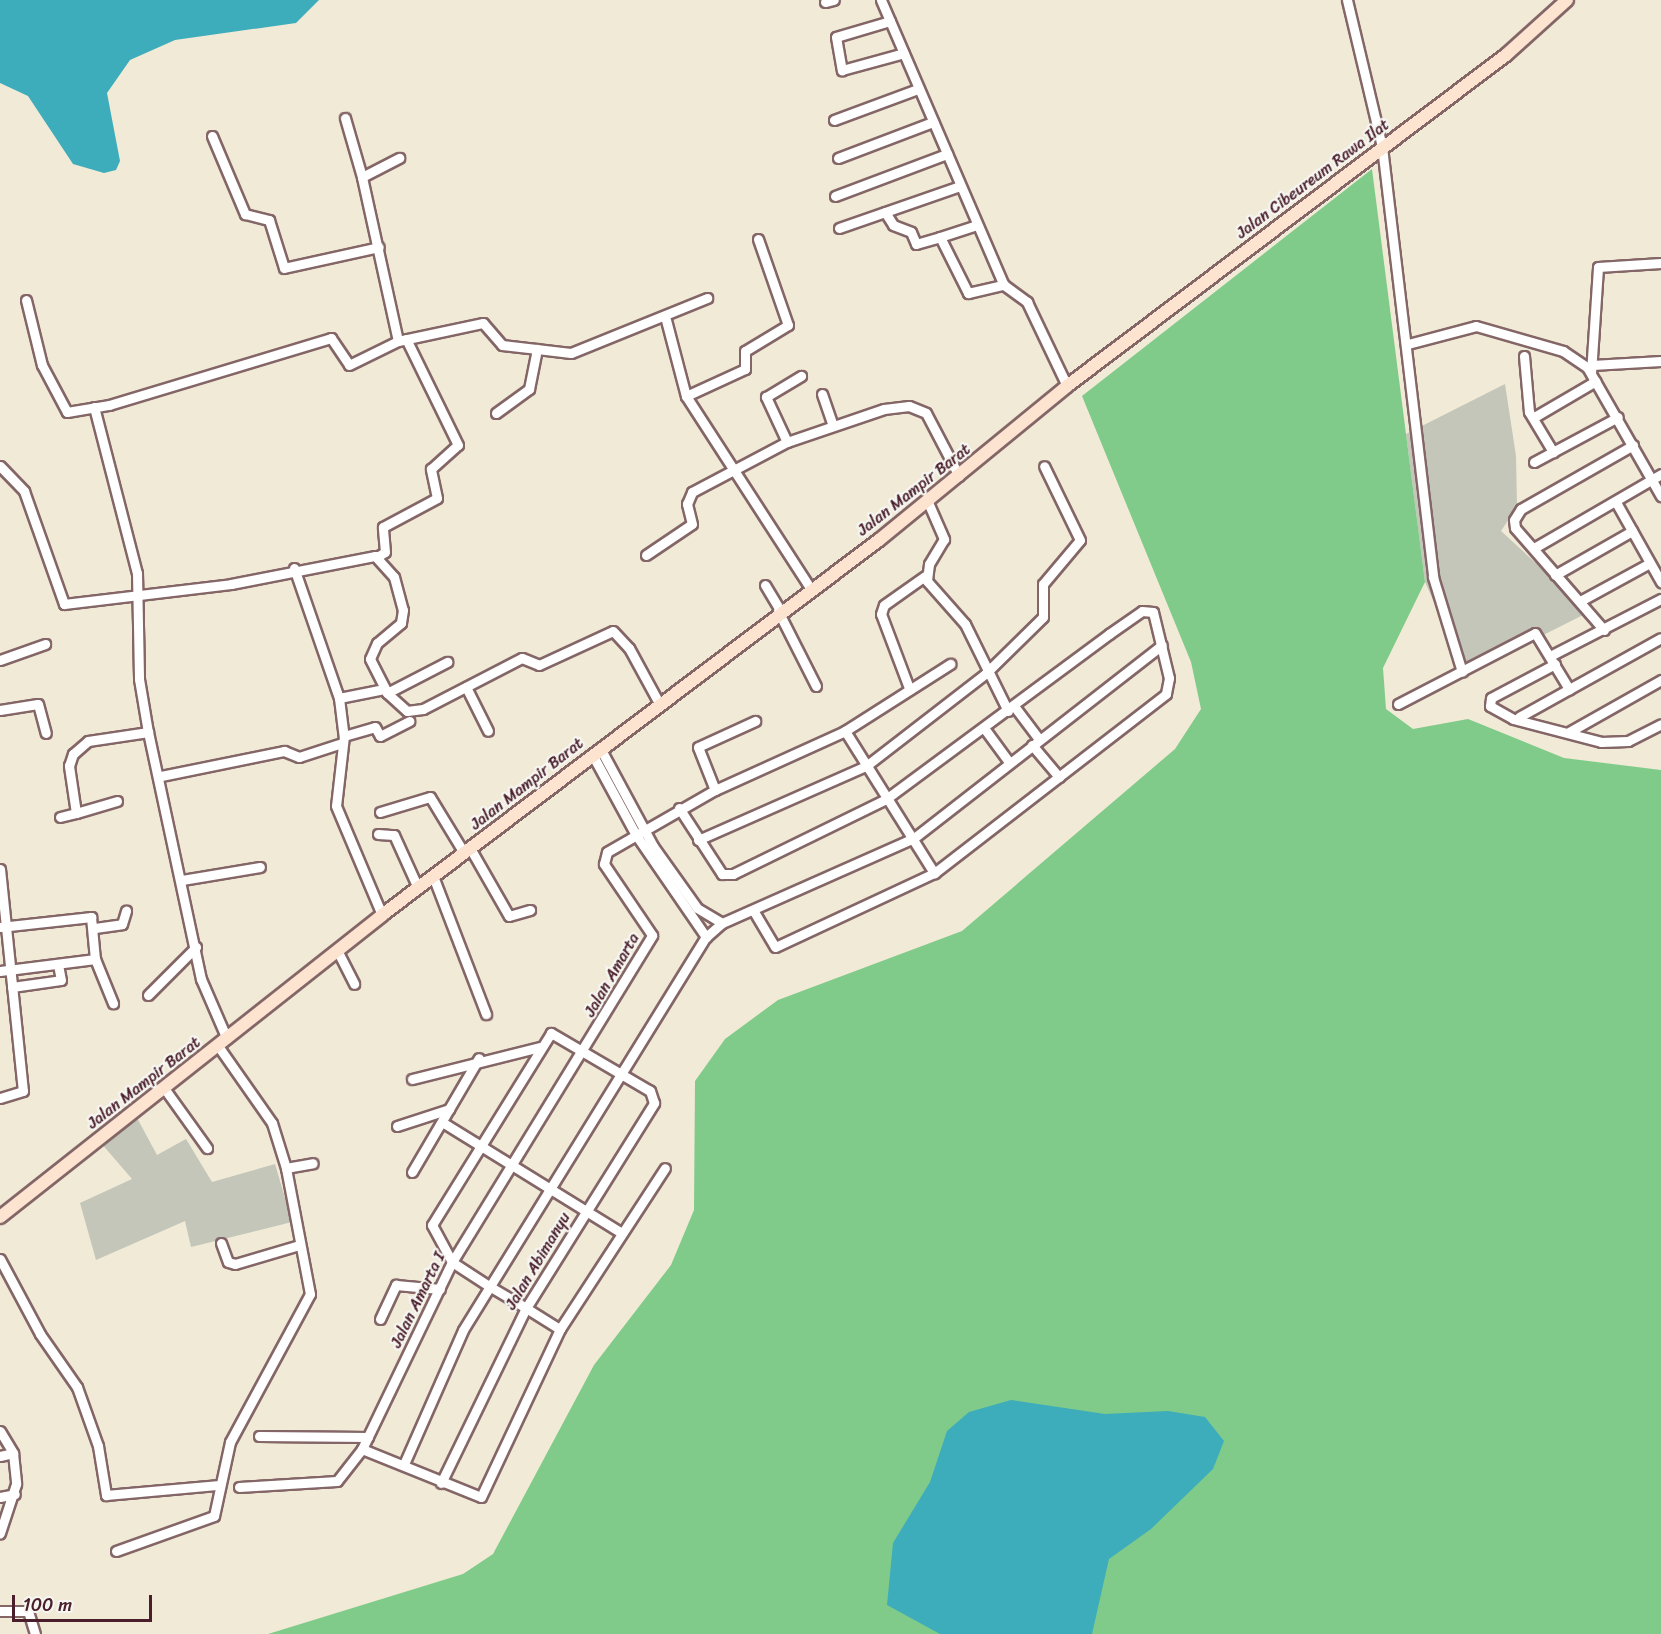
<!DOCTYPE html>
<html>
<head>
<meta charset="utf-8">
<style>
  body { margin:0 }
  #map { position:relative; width:1661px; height:1634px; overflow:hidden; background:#f1ead7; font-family:Sriracha,sans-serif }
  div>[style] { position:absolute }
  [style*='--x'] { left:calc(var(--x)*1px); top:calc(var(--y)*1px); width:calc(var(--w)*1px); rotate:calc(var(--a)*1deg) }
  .industrial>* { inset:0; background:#c3c6b9 }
  .green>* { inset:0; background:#80cb89 }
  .water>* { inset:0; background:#3dacbb }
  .roads { filter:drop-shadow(2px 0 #846667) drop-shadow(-2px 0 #846667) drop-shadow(0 2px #846667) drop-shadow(0 -2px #846667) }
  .street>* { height:9px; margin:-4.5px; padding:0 4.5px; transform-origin:4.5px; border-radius:4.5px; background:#fff }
  .secondary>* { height:12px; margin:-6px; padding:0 6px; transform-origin:6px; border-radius:6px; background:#fde4d1 }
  span { translate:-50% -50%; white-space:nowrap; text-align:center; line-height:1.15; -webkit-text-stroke:4.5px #f6f6f2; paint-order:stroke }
  .street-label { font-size:16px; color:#4a1f2b }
  .scale { position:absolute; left:12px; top:1595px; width:140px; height:27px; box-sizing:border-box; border:3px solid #4a1f2b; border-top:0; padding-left:8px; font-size:18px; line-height:21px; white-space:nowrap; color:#4a1f2b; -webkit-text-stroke:4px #f6f6f2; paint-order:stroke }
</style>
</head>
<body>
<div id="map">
  <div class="industrial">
    <div style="clip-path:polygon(1505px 384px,1516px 456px,1517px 507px,1501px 531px,1589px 612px,1466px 674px,1425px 582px,1406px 434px)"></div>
    <div style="clip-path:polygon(136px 1116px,157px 1155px,186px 1139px,212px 1182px,275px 1164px,292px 1222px,191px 1247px,185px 1221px,96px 1260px,80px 1203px,132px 1179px,101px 1143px)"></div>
  </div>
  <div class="green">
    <div style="clip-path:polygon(1372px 169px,1425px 582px,1383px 668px,1386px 709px,1413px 729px,1468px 719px,1564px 758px,1661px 770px,1661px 1634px,268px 1634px,463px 1574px,493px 1554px,594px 1365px,671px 1265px,694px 1210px,695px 1081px,725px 1039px,778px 1000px,962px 931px,1175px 749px,1201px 709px,1191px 662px,1082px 396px)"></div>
  </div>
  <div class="water">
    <div style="clip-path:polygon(0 0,319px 0,296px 23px,175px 40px,130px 60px,107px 93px,120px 161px,116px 170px,104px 173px,73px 164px,28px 96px,0 83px)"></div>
    <div style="clip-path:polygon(1011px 1400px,1105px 1414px,1168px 1411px,1205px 1417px,1224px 1441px,1213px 1469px,1151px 1529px,1109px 1559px,1092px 1634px,940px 1634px,887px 1605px,893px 1543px,930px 1482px,947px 1431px,969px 1412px)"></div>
  </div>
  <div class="roads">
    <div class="street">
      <div style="--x:881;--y:0;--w:310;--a:66.7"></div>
      <div style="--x:1004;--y:285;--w:29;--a:36"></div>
      <div style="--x:1027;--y:302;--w:93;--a:64.5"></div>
      <div style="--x:1347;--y:0;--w:151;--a:76.6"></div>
      <div style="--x:1382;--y:147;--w:433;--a:83.2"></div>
      <div style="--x:1433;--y:577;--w:99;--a:73"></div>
      <div style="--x:825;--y:2;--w:9;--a:-13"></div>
      <div style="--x:890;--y:21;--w:56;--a:163.5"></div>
      <div style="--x:836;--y:37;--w:34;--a:80"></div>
      <div style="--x:842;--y:70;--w:64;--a:-15.3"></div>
      <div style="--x:345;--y:118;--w:61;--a:73.9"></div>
      <div style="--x:834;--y:120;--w:90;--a:-20.3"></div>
      <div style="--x:212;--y:136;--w:85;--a:67.1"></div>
      <div style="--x:245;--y:214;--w:25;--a:14"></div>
      <div style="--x:269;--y:220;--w:50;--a:72.6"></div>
      <div style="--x:284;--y:268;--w:97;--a:-12.5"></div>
      <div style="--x:838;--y:158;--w:102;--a:-20.8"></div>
      <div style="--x:835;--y:196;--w:120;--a:-20.6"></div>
      <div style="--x:885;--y:212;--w:15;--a:58"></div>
      <div style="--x:893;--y:225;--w:19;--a:21"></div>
      <div style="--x:911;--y:232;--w:13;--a:67"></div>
      <div style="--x:916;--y:244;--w:25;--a:-16"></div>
      <div style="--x:940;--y:237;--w:63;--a:63.4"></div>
      <div style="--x:968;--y:293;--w:37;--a:-13"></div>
      <div style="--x:839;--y:228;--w:128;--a:-19.1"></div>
      <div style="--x:940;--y:237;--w:38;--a:-18"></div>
      <div style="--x:758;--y:239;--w:91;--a:70.8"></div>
      <div style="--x:788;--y:325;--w:50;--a:148.8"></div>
      <div style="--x:745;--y:351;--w:18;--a:90"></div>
      <div style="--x:745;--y:369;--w:65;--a:155.4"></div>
      <div style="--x:686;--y:396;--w:230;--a:57.1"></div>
      <div style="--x:26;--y:300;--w:67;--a:76.2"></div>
      <div style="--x:42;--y:365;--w:53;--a:62"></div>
      <div style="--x:67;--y:412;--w:43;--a:-9.5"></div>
      <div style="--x:109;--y:405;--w:232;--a:-16.8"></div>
      <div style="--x:331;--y:338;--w:32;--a:56"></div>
      <div style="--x:349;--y:365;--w:55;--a:-26.1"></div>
      <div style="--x:398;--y:341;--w:87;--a:-12"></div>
      <div style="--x:483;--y:323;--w:29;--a:49"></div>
      <div style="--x:502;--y:345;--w:69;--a:6.6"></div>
      <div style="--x:571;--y:353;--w:147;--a:-22"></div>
      <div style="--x:666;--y:320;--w:79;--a:75.3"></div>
      <div style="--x:398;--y:341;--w:168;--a:-102.4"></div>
      <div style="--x:362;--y:177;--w:42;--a:-27.2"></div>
      <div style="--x:1408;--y:344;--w:70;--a:-14.8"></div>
      <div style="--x:1476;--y:326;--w:91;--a:16"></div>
      <div style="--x:1563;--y:351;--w:29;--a:34"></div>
      <div style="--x:1587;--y:367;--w:149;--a:60.2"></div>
      <div style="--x:1524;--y:356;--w:56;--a:84.9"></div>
      <div style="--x:1529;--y:412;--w:47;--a:59"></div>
      <div style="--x:1592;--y:365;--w:69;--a:-3.3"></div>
      <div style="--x:1591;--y:373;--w:106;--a:-86.2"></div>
      <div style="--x:1598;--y:267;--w:63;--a:-3.6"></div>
      <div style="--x:822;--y:394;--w:31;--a:71"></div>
      <div style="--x:94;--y:407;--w:171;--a:75.5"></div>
      <div style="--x:137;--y:573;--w:106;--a:88.9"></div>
      <div style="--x:139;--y:679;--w:54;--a:80.4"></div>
      <div style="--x:148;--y:732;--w:253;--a:77.9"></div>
      <div style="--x:201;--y:979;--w:65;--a:66.6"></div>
      <div style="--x:496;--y:413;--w:41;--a:-36"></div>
      <div style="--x:529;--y:389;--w:41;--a:-78.7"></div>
      <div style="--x:1536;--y:416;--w:69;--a:-30.3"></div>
      <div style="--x:787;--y:442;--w:50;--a:-115"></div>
      <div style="--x:766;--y:397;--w:41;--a:-31"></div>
      <div style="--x:1534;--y:462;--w:95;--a:-28.2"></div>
      <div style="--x:0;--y:466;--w:35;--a:46"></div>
      <div style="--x:24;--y:491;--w:120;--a:70.5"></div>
      <div style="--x:64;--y:604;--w:168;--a:-6.8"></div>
      <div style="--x:231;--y:584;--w:147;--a:-11"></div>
      <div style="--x:375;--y:556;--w:28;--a:48"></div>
      <div style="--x:394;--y:577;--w:34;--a:75"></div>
      <div style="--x:403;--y:610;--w:13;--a:99"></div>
      <div style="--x:401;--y:623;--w:31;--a:140"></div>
      <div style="--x:377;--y:643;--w:17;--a:114"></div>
      <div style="--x:370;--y:659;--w:38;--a:63"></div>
      <div style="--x:387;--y:693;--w:27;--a:42"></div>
      <div style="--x:407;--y:711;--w:16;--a:-7"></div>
      <div style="--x:423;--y:709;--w:111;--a:-27.3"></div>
      <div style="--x:522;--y:658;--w:18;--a:22"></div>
      <div style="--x:539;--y:665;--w:81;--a:-24.7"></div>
      <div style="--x:613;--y:631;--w:23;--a:47"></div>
      <div style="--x:629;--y:648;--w:63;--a:61.4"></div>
      <div style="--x:927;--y:500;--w:43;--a:66.4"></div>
      <div style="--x:944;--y:539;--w:29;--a:121"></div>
      <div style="--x:929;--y:564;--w:17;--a:97"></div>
      <div style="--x:927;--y:581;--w:57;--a:48.5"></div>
      <div style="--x:965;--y:624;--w:97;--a:63.7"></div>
      <div style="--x:1617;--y:504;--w:90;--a:60.6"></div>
      <div style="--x:1534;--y:548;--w:147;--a:-30.2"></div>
      <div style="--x:646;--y:555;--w:55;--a:-34"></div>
      <div style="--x:692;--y:524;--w:21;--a:-104"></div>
      <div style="--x:687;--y:504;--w:13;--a:-67"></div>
      <div style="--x:692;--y:492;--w:107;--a:-27.8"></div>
      <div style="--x:787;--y:442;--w:102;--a:-18.8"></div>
      <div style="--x:884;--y:409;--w:25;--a:-7"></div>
      <div style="--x:909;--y:406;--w:18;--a:22"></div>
      <div style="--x:926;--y:413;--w:71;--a:62.4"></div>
      <div style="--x:377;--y:557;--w:9;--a:-32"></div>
      <div style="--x:385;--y:552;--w:25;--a:-95"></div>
      <div style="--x:383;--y:527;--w:61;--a:-28.2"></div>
      <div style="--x:437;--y:498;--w:30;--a:-102"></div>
      <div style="--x:431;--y:469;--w:36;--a:-42"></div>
      <div style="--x:458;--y:445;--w:118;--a:-116.1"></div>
      <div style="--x:294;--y:568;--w:138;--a:70.9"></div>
      <div style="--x:339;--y:698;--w:38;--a:83"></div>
      <div style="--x:344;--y:736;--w:70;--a:96.5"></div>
      <div style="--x:336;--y:806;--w:118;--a:67.1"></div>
      <div style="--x:1555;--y:575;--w:89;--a:-29.7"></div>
      <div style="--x:765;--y:585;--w:29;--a:59"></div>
      <div style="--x:1582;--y:600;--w:77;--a:-28.6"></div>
      <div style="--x:778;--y:611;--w:84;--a:63.1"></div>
      <div style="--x:1604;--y:630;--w:135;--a:-131.1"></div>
      <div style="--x:1515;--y:528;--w:8;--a:-97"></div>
      <div style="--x:1514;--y:520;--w:13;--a:-58"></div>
      <div style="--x:1521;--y:509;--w:129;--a:-29.7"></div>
      <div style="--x:1550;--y:656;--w:125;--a:-27.2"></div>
      <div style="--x:0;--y:660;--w:48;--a:-19.6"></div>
      <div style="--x:1555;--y:664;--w:72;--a:152"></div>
      <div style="--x:1491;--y:698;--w:8;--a:97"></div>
      <div style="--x:1490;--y:706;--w:26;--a:29"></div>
      <div style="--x:1513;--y:719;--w:91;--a:14.6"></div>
      <div style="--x:1601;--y:742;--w:27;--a:-2"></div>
      <div style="--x:1628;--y:741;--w:37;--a:-27"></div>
      <div style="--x:466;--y:687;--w:49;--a:63.4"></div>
      <div style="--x:909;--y:688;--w:79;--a:-110.7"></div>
      <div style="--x:881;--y:614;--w:9;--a:-72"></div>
      <div style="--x:884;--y:605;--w:50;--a:-35.3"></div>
      <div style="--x:387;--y:693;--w:68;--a:-27.3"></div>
      <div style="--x:339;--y:698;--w:46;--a:-11.3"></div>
      <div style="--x:1398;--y:704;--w:154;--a:-27.4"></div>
      <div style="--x:1535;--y:633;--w:66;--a:58.7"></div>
      <div style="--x:1014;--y:706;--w:41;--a:52.9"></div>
      <div style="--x:0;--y:710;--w:38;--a:-9"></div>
      <div style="--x:38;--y:704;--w:30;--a:75"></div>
      <div style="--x:1519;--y:717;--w:162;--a:-29.1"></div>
      <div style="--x:984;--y:728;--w:42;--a:53.7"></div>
      <div style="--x:845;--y:731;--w:168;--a:57.9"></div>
      <div style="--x:1569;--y:732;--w:106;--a:-29.5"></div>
      <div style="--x:344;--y:736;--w:32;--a:-16"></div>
      <div style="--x:375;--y:727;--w:10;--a:61"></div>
      <div style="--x:380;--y:736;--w:33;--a:-27"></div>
      <div style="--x:1032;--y:745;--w:42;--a:49.8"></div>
      <div style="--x:600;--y:748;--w:111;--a:61.6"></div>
      <div style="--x:653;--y:846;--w:76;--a:54.6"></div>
      <div style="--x:697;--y:908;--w:29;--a:31"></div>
      <div style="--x:592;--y:754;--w:92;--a:61.5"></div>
      <div style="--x:636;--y:835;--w:124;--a:55.5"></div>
      <div style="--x:161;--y:776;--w:126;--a:-11.5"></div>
      <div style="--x:284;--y:751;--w:16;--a:22"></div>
      <div style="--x:299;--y:757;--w:42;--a:-18"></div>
      <div style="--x:715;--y:790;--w:46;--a:-111.6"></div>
      <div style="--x:698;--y:747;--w:63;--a:-24.5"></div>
      <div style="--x:117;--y:801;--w:43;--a:163.7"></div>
      <div style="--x:76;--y:813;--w:48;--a:-98.5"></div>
      <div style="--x:69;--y:766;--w:13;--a:-72"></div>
      <div style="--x:73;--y:754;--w:20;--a:-41"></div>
      <div style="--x:88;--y:741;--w:61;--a:-8.5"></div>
      <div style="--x:679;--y:808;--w:79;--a:56.9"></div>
      <div style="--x:722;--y:874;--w:11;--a:0"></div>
      <div style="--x:733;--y:874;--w:170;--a:-26.1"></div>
      <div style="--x:886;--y:799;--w:277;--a:-36.5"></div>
      <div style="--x:1109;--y:634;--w:40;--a:-34.9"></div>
      <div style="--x:1142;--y:611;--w:11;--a:5"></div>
      <div style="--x:1153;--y:612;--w:68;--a:76.4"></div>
      <div style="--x:1169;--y:678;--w:16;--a:101"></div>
      <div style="--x:1166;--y:694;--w:293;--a:142.3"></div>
      <div style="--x:934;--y:873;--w:175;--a:155"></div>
      <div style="--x:775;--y:947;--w:43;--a:-120.7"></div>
      <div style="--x:380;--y:812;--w:52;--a:-16.7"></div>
      <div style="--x:430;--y:797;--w:66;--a:58.7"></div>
      <div style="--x:60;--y:817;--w:16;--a:-14"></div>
      <div style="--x:378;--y:834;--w:16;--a:4"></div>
      <div style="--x:394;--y:835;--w:58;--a:65.6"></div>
      <div style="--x:698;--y:840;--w:184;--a:-23.8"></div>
      <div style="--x:866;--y:766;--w:150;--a:-37.7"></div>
      <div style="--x:985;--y:674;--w:81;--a:-44.5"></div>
      <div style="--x:1043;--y:617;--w:33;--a:-90"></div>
      <div style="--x:1043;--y:584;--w:57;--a:-49.9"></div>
      <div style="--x:1080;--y:540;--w:82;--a:-115.9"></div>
      <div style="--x:470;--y:848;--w:78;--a:60.2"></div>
      <div style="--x:509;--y:916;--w:22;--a:-16"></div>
      <div style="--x:0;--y:869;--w:223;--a:84.1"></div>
      <div style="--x:23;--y:1091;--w:24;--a:163"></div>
      <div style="--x:433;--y:876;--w:148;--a:69"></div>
      <div style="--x:182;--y:880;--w:79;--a:-9.5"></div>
      <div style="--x:0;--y:927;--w:92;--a:-6.3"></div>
      <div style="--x:91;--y:917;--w:42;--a:84.6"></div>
      <div style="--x:95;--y:959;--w:48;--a:67.8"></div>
      <div style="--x:95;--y:928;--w:27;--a:-8"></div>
      <div style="--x:122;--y:924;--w:14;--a:-73"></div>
      <div style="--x:337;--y:950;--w:38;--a:63"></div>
      <div style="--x:0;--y:971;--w:96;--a:-7.2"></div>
      <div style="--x:12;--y:987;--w:49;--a:-8.1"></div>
      <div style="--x:61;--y:980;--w:16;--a:-101"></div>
      <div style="--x:148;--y:995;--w:68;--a:-45"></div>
      <div style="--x:412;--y:1079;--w:132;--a:-14"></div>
      <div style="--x:164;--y:1088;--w:74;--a:54.4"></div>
      <div style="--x:442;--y:1122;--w:211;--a:31.7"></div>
      <div style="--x:397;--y:1126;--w:55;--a:-18.1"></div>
      <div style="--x:286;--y:1168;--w:27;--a:-10"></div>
      <div style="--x:412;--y:1172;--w:132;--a:-59.6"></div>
      <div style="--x:221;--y:1243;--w:20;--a:70"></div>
      <div style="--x:228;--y:1262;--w:7;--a:16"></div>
      <div style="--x:235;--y:1264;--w:67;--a:-16.5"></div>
      <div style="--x:0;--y:1259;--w:85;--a:61.9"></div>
      <div style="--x:40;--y:1334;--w:65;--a:55.1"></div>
      <div style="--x:77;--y:1387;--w:63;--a:70.4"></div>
      <div style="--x:98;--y:1446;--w:50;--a:80.7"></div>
      <div style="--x:106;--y:1495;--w:111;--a:-5.1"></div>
      <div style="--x:380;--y:1319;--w:38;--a:-65"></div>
      <div style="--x:396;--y:1285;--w:44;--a:5.2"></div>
      <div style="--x:0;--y:1431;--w:26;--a:59"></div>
      <div style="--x:13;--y:1453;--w:31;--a:84"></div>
      <div style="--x:16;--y:1484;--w:52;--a:108.1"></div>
      <div style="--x:259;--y:1436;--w:109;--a:0.5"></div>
      <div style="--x:362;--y:1449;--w:128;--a:22"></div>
      <div style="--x:481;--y:1497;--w:186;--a:-64.8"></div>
      <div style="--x:560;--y:1329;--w:192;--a:-56.9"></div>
      <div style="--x:0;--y:1456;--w:13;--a:-13"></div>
      <div style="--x:404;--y:1464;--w:146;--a:-66.2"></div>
      <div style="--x:463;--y:1330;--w:462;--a:-58.3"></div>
      <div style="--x:706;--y:937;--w:21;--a:-41"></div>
      <div style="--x:722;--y:923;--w:210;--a:-23.9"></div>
      <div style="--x:914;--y:838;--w:314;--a:-37.9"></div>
      <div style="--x:441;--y:1483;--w:195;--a:-64.1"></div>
      <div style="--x:526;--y:1308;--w:242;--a:-58"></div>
      <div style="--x:654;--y:1103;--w:13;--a:-108"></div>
      <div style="--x:650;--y:1091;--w:115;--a:-149.6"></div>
      <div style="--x:551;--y:1033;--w:226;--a:121.8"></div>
      <div style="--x:432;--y:1225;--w:42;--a:61.6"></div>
      <div style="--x:452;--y:1262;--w:44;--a:33"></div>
      <div style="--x:489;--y:1286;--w:43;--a:30.7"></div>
      <div style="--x:526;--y:1308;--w:40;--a:32"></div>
      <div style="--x:239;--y:1487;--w:98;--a:-3.5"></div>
      <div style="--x:337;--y:1481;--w:41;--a:-52"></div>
      <div style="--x:362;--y:1449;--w:208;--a:-64.3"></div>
      <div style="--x:452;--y:1262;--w:383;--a:-58.5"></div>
      <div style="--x:652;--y:935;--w:86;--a:-124.1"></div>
      <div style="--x:604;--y:864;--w:12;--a:-76"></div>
      <div style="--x:607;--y:852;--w:125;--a:-29.9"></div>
      <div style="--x:715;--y:790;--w:143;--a:-24.4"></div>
      <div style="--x:845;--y:731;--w:125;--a:-32.5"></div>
      <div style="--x:0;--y:1497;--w:15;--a:-11"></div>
      <div style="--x:116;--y:1551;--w:104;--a:-19.7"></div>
      <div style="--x:214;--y:1516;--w:76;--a:-77.8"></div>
      <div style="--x:230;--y:1442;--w:168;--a:-61.6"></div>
      <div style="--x:310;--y:1294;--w:128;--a:-100.8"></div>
      <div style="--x:286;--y:1168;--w:47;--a:-107.3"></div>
      <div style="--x:272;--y:1123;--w:94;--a:-125"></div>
      <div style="--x:0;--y:1611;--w:28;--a:0"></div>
      <div style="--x:28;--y:1611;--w:24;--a:73"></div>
    </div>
    <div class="secondary">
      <div style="--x:0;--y:1217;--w:487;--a:-38.3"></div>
      <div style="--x:382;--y:915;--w:623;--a:-37.04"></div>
      <div style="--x:879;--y:540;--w:243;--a:-39.3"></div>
      <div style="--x:1067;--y:386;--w:550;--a:-37.02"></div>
      <div style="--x:1506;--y:55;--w:82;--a:-42"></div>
    </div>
  </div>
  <div class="street-label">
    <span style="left:1313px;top:179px;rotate:-37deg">Jalan Cibeureum Rawa Ilat</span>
    <span style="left:914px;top:490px;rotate:-38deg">Jalan Mampir Barat</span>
    <span style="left:527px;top:784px;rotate:-38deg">Jalan Mampir Barat</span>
    <span style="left:612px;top:975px;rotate:-60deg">Jalan Amarta</span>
    <span style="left:144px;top:1083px;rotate:-38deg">Jalan Mampir Barat</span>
    <span style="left:538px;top:1261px;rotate:-59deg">Jalan Abimanyu</span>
    <span style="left:418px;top:1300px;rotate:-64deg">Jalan Amarta I</span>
  </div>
  <div class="scale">100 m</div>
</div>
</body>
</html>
